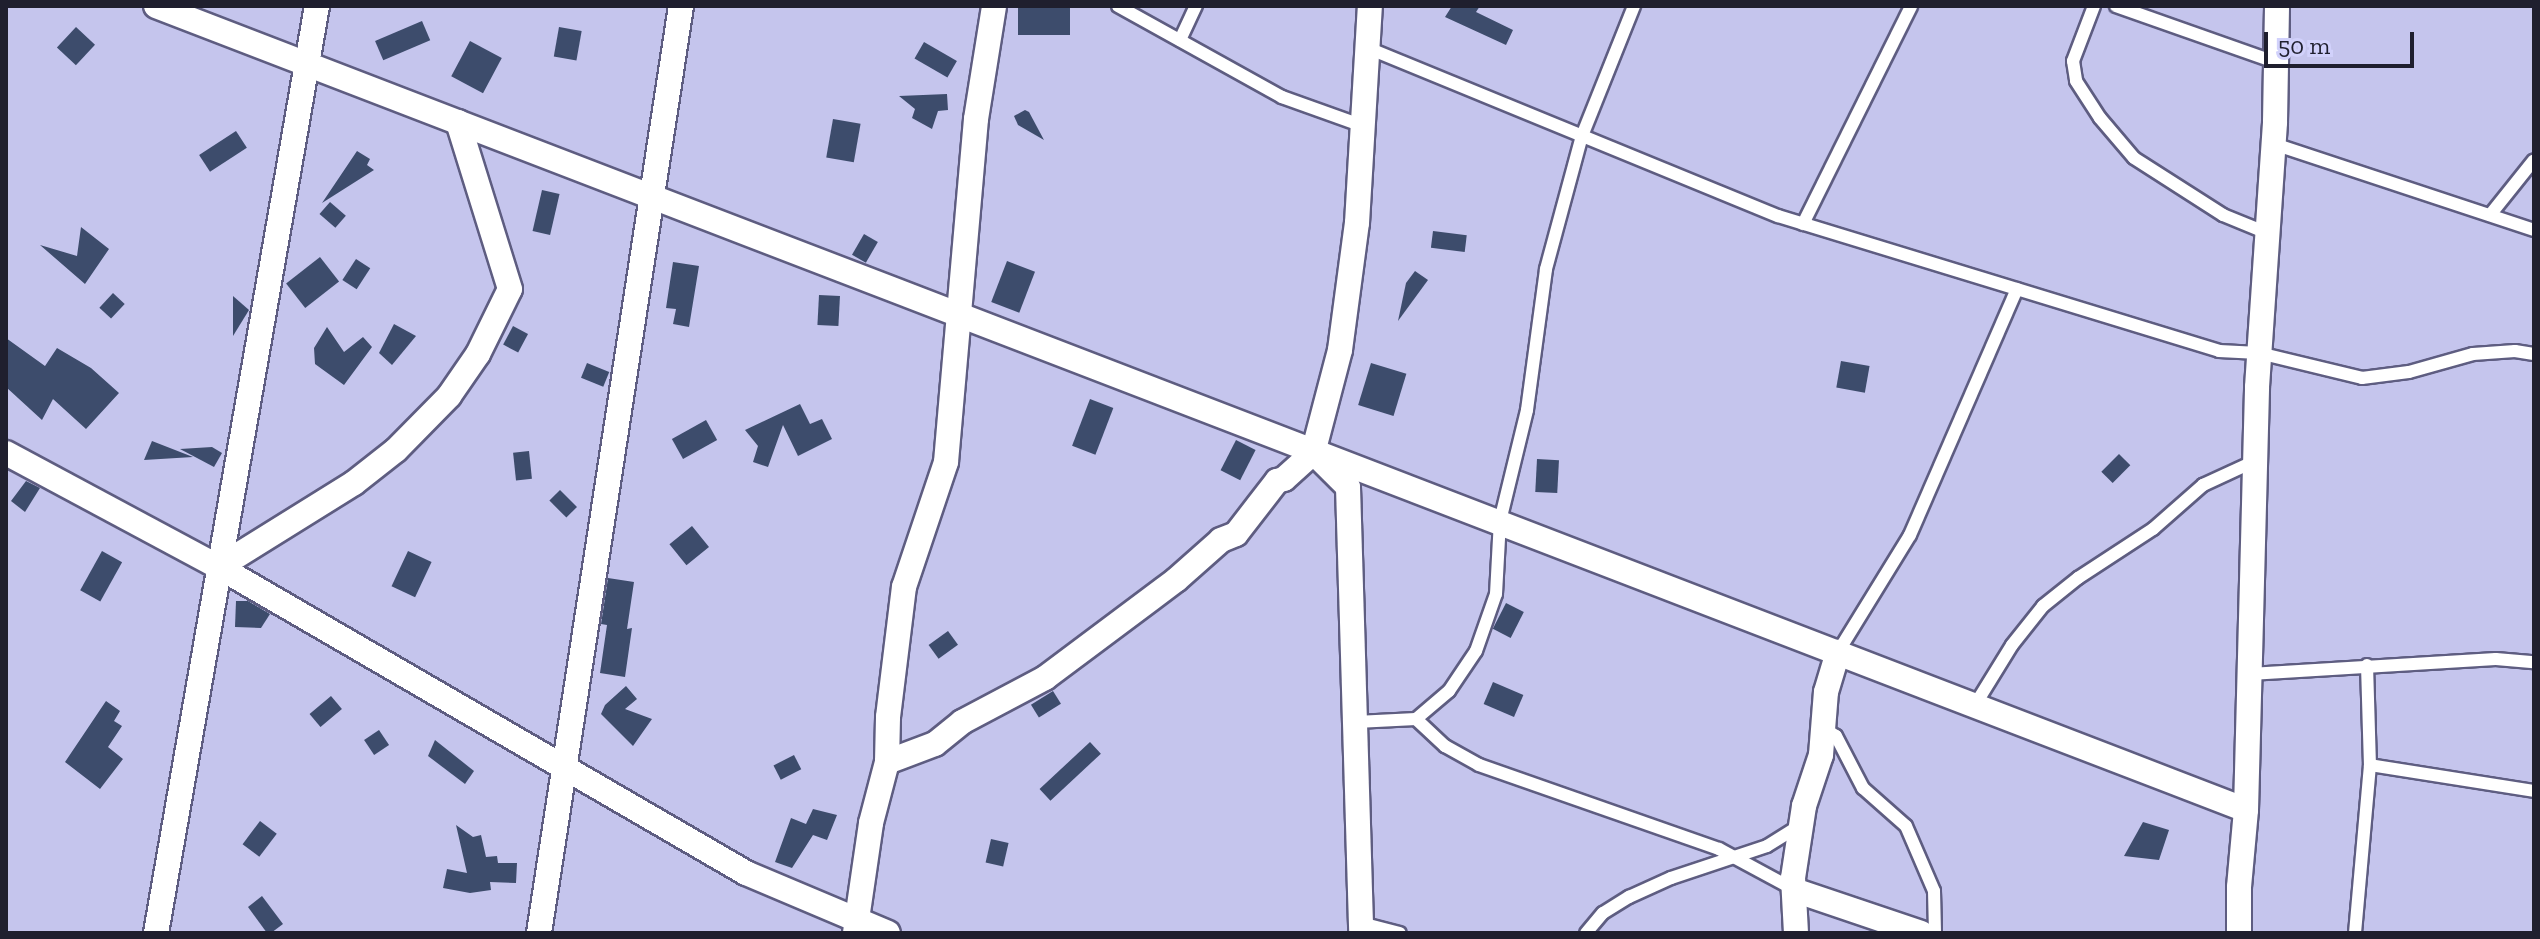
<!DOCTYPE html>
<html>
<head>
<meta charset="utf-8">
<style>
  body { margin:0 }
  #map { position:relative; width:2540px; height:939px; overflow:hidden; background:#c5c5ed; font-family:"Zilla Slab",serif }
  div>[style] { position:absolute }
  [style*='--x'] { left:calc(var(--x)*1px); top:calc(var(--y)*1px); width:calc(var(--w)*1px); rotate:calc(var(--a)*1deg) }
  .building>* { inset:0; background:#3d4c6c; transform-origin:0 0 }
  .roads { filter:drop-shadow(2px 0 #5e5d81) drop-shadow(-2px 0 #5e5d81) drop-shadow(0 2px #5e5d81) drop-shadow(0 -2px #5e5d81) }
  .service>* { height:12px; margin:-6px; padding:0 6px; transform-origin:6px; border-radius:6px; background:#fff }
  .minor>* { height:24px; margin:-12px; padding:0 12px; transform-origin:12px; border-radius:12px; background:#fff }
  span { translate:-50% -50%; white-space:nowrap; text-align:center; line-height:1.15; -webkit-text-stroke:8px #d1d1fb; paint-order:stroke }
  .frame { position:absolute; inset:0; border:8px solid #1f1f2e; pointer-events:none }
  .scale { position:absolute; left:2264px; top:32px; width:150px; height:36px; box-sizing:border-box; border:4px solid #1f1f2e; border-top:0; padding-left:10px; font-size:24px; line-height:28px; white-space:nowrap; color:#1f1f2e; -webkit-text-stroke:6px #d1d1fb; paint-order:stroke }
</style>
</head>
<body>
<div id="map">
  <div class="building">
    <div style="left:1018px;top:6px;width:52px;height:29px"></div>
    <div style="clip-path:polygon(1452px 6px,1480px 6px,1476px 12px,1513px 30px,1506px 45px,1445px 17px)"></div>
    <div style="left:422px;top:21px;width:21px;height:51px;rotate:67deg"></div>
    <div style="left:76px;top:27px;width:26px;height:28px;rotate:43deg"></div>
    <div style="left:559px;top:27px;width:23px;height:30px;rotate:10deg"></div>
    <div style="left:470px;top:41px;width:36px;height:40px;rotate:28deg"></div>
    <div style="left:924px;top:42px;width:38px;height:19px;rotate:30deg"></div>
    <div style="clip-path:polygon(947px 94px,948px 110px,938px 111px,932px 129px,912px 118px,915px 109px,899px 96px)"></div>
    <div style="clip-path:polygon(1025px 110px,1029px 112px,1044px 140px,1018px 125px,1014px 116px)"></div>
    <div style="left:833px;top:119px;width:28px;height:39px;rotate:10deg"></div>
    <div style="left:236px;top:131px;width:20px;height:44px;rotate:57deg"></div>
    <div style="clip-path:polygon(357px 151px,370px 159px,367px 165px,374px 170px,322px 203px)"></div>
    <div style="left:542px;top:190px;width:18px;height:42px;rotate:13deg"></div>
    <div style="left:330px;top:202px;width:21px;height:16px;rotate:41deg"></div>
    <div style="clip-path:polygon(81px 227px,109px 249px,85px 284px,40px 245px,77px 256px)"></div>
    <div style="left:1433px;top:231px;width:34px;height:17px;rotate:7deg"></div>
    <div style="left:864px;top:234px;width:16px;height:24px;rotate:30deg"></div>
    <div style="left:320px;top:257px;width:31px;height:43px;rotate:52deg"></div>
    <div style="left:356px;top:259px;width:17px;height:25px;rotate:33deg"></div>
    <div style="left:1007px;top:261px;width:30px;height:44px;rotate:21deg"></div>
    <div style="clip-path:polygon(673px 262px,699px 266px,689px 327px,673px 324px,676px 309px,666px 308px)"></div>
    <div style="clip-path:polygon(1415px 271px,1428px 280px,1398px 321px,1406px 283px)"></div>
    <div style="left:113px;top:293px;width:16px;height:20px;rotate:43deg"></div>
    <div style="left:819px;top:295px;width:21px;height:30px;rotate:3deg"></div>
    <div style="clip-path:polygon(233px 296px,249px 310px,233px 336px)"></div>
    <div style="clip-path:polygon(394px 324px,416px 336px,392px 365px,379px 353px)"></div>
    <div style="left:513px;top:326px;width:17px;height:21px;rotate:28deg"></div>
    <div style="clip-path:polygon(327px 327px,344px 352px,363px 337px,372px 347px,344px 385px,315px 364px,314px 348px)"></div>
    <div style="clip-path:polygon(6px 338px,45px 366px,57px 348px,91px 368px,119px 393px,86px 429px,53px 399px,42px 420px,6px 387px)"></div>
    <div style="left:1841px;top:361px;width:29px;height:27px;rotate:10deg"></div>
    <div style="left:587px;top:363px;width:24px;height:16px;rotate:22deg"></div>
    <div style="left:1371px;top:363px;width:37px;height:44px;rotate:17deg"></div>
    <div style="left:1090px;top:399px;width:25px;height:50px;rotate:21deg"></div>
    <div style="clip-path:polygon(800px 404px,810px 424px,822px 419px,832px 439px,798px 456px,783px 425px,768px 467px,753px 462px,758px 446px,745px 430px)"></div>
    <div style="left:706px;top:420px;width:23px;height:39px;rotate:61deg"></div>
    <div style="left:1236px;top:440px;width:22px;height:34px;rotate:27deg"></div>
    <div style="clip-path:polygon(152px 441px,193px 457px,144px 460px)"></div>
    <div style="clip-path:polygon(212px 447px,222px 453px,214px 467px,180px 449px)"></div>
    <div style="left:529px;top:451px;width:28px;height:16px;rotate:84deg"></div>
    <div style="left:2119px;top:454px;width:16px;height:25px;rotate:45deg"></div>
    <div style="left:1537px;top:459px;width:22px;height:33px;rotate:3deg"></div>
    <div style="clip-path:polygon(26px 481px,40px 488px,25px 512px,11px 501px)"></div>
    <div style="left:560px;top:490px;width:24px;height:15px;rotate:45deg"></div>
    <div style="left:692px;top:526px;width:27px;height:29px;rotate:51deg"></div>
    <div style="left:102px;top:551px;width:23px;height:45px;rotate:29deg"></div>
    <div style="left:408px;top:551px;width:26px;height:39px;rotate:25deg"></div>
    <div style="clip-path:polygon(608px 578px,634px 582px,627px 629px,632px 628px,625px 677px,600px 673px,607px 625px,601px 624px)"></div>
    <div style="clip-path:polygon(236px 601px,248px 601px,270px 614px,261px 628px,235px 627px)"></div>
    <div style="left:1506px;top:603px;width:20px;height:29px;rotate:27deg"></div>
    <div style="left:948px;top:631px;width:17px;height:24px;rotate:54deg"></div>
    <div style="left:1493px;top:682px;width:33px;height:24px;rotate:23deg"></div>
    <div style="clip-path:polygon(626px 686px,637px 699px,625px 709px,652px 719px,633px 746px,601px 714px,605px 705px)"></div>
    <div style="left:1053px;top:691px;width:15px;height:26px;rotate:58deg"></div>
    <div style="left:331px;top:696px;width:17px;height:28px;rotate:50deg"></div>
    <div style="clip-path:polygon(106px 701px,120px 711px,114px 721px,122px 726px,108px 747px,123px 759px,100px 789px,65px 762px)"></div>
    <div style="left:379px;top:730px;width:18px;height:18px;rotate:56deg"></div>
    <div style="clip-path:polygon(435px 740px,474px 771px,465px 784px,428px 756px)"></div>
    <div style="left:1090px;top:742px;width:16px;height:69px;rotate:47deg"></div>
    <div style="left:794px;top:755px;width:16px;height:23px;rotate:63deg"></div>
    <div style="clip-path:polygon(813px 809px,837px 815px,827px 840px,813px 835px,792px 868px,775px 862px,791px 818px,806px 824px)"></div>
    <div style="left:260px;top:821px;width:21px;height:29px;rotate:37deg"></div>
    <div style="clip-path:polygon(2143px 822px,2169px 830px,2159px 860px,2124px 856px)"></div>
    <div style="clip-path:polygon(456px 825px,473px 837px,481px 835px,486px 857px,497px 856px,498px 863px,517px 863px,516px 883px,490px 882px,491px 890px,470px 893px,443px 888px,447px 869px,467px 873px)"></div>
    <div style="left:991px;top:839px;width:18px;height:24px;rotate:13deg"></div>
    <div style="clip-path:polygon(262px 896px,283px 924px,271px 933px,267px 933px,248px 907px)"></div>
  </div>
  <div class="roads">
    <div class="service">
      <div style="--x:1118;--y:6;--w:188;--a:29"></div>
      <div style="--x:1282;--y:97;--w:86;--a:19.7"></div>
      <div style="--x:2094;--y:6;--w:59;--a:110.9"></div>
      <div style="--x:2073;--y:61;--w:20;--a:81"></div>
      <div style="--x:2076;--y:81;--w:44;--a:57"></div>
      <div style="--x:2100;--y:118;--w:52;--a:49.6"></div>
      <div style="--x:2134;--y:158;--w:106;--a:32.6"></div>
      <div style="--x:2223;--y:215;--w:48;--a:22.2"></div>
      <div style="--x:2116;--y:6;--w:172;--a:19.4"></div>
      <div style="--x:1180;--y:40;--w:38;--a:-65"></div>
      <div style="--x:1368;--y:48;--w:443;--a:22.3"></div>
      <div style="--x:1778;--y:216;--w:461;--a:17"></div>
      <div style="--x:2219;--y:351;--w:40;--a:2.9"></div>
      <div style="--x:2259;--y:353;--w:106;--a:13.6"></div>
      <div style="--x:2362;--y:378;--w:47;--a:-7.3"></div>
      <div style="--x:2409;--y:372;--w:66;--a:-15.7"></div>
      <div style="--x:2473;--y:354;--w:42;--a:-4.1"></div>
      <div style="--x:2515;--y:351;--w:19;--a:9"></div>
      <div style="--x:2274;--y:144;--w:274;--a:18.3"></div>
      <div style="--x:2490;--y:215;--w:70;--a:-51.3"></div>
      <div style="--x:1803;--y:224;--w:243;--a:-63.6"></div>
      <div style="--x:1838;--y:652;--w:137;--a:-58.4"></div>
      <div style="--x:1910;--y:535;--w:268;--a:-66.5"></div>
      <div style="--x:2367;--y:665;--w:100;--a:88.3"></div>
      <div style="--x:2250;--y:674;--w:246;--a:-3.5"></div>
      <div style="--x:2496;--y:659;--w:38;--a:5"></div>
      <div style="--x:1975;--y:705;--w:70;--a:-58.3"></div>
      <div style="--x:2012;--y:645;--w:50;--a:-51.5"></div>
      <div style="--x:2043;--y:606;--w:45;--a:-38.7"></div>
      <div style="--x:2078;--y:578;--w:90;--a:-33.2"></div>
      <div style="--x:2153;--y:529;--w:67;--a:-41.3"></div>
      <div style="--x:2203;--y:485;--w:57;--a:-24.8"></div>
      <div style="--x:1416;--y:719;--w:40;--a:43"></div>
      <div style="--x:1445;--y:746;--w:39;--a:29"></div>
      <div style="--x:1479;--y:765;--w:254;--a:19.3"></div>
      <div style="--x:1719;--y:849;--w:84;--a:28.4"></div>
      <div style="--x:1356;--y:722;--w:60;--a:-2.9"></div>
      <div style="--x:1416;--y:719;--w:43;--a:-40.3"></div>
      <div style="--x:1449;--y:691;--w:48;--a:-56"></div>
      <div style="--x:1476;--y:651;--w:60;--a:-70.7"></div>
      <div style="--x:1496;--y:594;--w:73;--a:-86.9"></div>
      <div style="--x:1500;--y:521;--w:114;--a:-76.3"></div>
      <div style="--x:1527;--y:410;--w:142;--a:-82.3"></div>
      <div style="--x:1546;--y:269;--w:138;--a:-74.9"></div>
      <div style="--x:1582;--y:136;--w:140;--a:-68.2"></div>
      <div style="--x:1823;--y:728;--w:15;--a:32"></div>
      <div style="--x:1836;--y:736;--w:59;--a:62.6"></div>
      <div style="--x:1863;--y:788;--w:57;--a:41.5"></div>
      <div style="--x:1906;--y:826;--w:71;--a:66.7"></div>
      <div style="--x:1934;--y:891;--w:42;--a:88.6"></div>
      <div style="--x:1361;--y:923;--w:40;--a:14.4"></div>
      <div style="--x:1586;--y:933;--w:26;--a:-50"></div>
      <div style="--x:1603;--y:913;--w:31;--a:-32"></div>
      <div style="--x:1629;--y:897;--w:46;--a:-24.3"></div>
      <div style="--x:1671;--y:878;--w:101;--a:-18.4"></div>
      <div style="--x:1767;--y:846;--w:40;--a:-32"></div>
      <div style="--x:2355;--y:933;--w:169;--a:-84.9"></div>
      <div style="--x:2370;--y:765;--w:166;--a:9"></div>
    </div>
    <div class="minor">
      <div style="--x:156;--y:6;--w:2239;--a:21.04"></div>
      <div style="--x:6;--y:453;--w:242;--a:28.2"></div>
      <div style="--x:219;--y:567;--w:609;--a:30.14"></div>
      <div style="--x:746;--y:873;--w:154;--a:22.9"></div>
      <div style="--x:1321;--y:460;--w:38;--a:45"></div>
      <div style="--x:1348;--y:487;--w:446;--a:88.3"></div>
      <div style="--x:219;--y:567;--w:159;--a:-31.9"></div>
      <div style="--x:354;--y:483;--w:53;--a:-38.2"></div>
      <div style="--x:396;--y:450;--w:76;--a:-45.5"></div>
      <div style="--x:449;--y:396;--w:51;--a:-55.4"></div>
      <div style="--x:478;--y:354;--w:72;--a:-63.8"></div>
      <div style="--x:510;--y:289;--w:175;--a:-107.3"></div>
      <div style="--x:887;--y:762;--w:51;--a:-20.6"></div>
      <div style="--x:935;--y:744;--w:35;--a:-39"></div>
      <div style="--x:962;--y:722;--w:94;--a:-27.9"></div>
      <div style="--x:1045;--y:678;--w:164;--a:-36.8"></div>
      <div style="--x:1176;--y:580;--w:60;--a:-41.6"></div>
      <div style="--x:1221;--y:540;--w:16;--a:-22"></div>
      <div style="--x:1236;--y:534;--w:67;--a:-52.3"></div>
      <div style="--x:1277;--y:481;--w:7;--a:-16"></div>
      <div style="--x:1284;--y:479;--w:39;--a:-42"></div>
      <div style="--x:1313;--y:453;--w:106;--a:-75.3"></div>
      <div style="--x:1340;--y:350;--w:128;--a:-82.4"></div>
      <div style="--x:1357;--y:223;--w:217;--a:-86.6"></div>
      <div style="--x:1794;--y:890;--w:134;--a:18.7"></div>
      <div style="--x:156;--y:933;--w:941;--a:-80.15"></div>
      <div style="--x:539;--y:933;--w:938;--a:-81.29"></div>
      <div style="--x:855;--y:933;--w:111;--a:-81.7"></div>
      <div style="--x:871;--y:823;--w:63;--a:-75.3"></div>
      <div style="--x:887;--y:762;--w:45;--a:-88.7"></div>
      <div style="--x:888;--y:717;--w:131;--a:-83"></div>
      <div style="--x:904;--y:587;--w:132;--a:-71.4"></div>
      <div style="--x:946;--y:462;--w:344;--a:-85"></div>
      <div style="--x:976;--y:119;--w:114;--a:-80.9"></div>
      <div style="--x:1796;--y:933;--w:55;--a:-93.1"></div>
      <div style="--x:1793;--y:878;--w:73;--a:-81.3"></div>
      <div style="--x:1804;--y:806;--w:54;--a:-71.6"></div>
      <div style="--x:1821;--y:755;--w:63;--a:-85.5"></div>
      <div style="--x:1826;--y:692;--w:42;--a:-73.3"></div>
      <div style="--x:2239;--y:933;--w:46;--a:-90"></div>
      <div style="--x:2239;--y:887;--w:77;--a:-84.8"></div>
      <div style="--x:2246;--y:810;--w:423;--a:-88.5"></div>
      <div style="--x:2257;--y:387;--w:266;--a:-86.1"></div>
      <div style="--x:2275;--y:122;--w:116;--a:-89"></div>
    </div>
  </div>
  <div class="frame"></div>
  <div class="scale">50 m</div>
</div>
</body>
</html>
